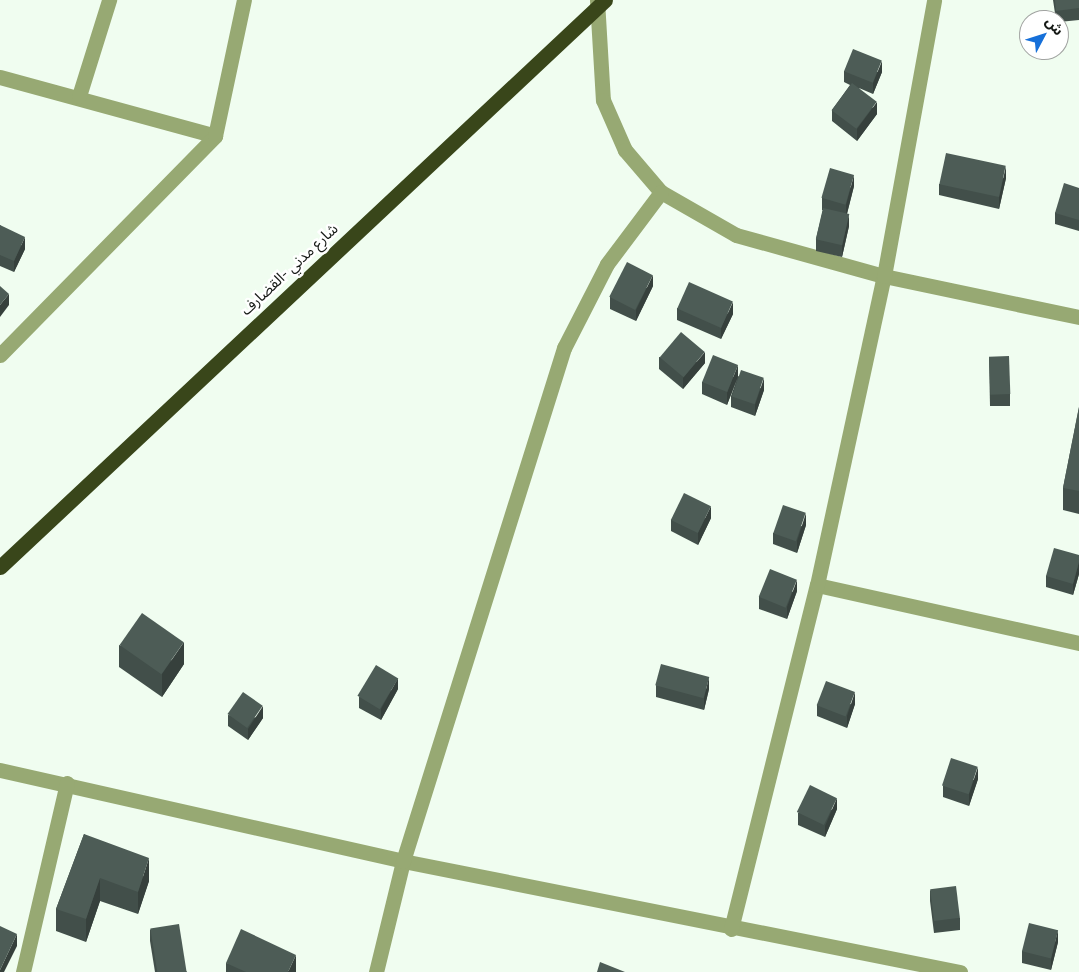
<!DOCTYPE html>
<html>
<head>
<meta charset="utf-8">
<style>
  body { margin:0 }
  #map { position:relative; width:1079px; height:972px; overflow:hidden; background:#f0fdf0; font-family:"IBM Plex Serif","Noto Sans Arabic",serif }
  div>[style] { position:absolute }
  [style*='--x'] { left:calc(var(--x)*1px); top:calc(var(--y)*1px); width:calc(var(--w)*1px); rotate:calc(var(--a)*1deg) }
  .minor>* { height:15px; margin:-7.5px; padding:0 7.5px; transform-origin:7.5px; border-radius:7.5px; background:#97a973 }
  .highway>* { height:15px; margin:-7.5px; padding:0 7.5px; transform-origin:7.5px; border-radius:7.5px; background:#39461a }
  .wall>* { inset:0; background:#424f4a }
  .shaded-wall>* { inset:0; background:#36403c }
  .building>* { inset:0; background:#4d5c56; transform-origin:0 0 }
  span { translate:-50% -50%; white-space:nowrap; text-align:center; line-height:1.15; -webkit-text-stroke:5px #fff; paint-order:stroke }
  .street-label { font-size:15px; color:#151915 }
  .north { position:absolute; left:1019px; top:10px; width:50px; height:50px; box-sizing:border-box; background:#fff; border:1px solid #a1a3a1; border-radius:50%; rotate:50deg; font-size:14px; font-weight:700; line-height:20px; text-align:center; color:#151915 }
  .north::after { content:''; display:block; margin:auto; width:18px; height:22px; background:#1670d9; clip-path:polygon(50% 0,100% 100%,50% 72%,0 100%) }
</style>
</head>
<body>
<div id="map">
  <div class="minor">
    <div style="--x:597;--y:0;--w:100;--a:86.6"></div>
    <div style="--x:603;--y:100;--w:55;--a:66.3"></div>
    <div style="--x:625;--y:150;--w:55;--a:49.4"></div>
    <div style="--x:661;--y:192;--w:86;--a:29.8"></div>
    <div style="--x:736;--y:235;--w:154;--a:15.5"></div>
    <div style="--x:884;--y:276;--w:199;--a:11.9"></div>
    <div style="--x:0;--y:77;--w:223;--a:15.3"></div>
    <div style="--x:79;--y:96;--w:101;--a:-72.6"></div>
    <div style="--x:0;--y:355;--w:307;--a:-45.5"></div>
    <div style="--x:215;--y:136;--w:139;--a:-78"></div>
    <div style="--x:817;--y:585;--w:268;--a:12.5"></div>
    <div style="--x:0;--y:770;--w:413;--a:12.7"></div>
    <div style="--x:403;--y:861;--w:568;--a:11.27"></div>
    <div style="--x:731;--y:929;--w:355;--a:-76"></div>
    <div style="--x:817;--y:585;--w:316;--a:-77.8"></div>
    <div style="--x:884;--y:276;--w:280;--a:-79.7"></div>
    <div style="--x:23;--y:972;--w:194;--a:-76.9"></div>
    <div style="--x:376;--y:972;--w:114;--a:-76.3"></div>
    <div style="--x:403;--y:861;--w:538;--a:-72.58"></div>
    <div style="--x:564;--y:348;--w:94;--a:-62.9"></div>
    <div style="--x:607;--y:264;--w:90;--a:-53.1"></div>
  </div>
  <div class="highway">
    <div style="--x:0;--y:567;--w:829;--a:-43.14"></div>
  </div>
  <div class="wall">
    <div style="clip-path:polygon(1053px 0,1079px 0,1079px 20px,1059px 22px,1059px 20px,1056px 20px)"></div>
    <div style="clip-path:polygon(844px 71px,882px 72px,873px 94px,859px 88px,877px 114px,857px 141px,832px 121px,832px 110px,850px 85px,844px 82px)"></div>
    <div style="clip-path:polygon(1006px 178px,999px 209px,939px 195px,939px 184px)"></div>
    <div style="clip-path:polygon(854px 186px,847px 214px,849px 226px,842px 257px,816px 251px,816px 239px,823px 210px,822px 210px,822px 198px)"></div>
    <div style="clip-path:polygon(1079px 188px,1079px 231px,1055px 224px,1055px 213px)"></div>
    <div style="clip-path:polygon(0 225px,25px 249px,14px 272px,0 266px)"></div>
    <div style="clip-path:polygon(653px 286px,636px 321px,610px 309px,610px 297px)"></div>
    <div style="clip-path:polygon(677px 308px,733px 314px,721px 339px,677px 320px)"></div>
    <div style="clip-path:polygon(659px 357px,705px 363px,683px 389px,659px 369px)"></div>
    <div style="clip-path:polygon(989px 357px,1010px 394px,1010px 406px,990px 406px)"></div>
    <div style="clip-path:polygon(738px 376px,764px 390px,755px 416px,731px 407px,731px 396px,737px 379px,727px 405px,702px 394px,702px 382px)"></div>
    <div style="clip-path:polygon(1079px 407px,1079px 514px,1063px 510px,1063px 488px)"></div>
    <div style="clip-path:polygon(711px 518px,698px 545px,671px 531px,671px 520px)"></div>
    <div style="clip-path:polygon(806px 525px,797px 553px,773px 544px,773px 533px)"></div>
    <div style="clip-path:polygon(1079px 555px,1079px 574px,1073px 595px,1046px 587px,1046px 576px)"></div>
    <div style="clip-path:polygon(797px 591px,787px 619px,759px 609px,759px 597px)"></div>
    <div style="clip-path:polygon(119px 645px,184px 664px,162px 697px,119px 667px)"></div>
    <div style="clip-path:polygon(656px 685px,709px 689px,704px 710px,656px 697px)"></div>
    <div style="clip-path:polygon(398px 689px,381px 720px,359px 708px,359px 697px)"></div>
    <div style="clip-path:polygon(855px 704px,847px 728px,817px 716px,817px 705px)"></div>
    <div style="clip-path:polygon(228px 715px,263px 718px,248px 740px,228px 726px)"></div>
    <div style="clip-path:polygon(978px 779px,969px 806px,943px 797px,943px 786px)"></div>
    <div style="clip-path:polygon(837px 809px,825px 837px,798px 825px,798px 813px)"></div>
    <div style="clip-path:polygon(84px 834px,149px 881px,138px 914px,100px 901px,86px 942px,56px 931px,56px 909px)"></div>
    <div style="clip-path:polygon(930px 890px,960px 918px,960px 930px,934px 933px,930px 901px)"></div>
    <div style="clip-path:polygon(150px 929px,187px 972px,155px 972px,150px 941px)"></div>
    <div style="clip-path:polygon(1058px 942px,1051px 970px,1022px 963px,1022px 951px)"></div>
    <div style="clip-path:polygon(226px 963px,296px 972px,226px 972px)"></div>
  </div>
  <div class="shaded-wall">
    <div style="clip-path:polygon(882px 61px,882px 72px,873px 94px,873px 83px)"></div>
    <div style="clip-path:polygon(877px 102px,877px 114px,857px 141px,857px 129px)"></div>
    <div style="clip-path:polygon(1006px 166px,1006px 178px,999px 209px,999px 197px)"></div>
    <div style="clip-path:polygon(854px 175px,854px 186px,846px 217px,846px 205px)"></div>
    <div style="clip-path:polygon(849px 214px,849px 226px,842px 257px,842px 246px)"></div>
    <div style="clip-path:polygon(25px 237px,25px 249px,14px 272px,14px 261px)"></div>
    <div style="clip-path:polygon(653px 275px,653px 286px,636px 321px,636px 310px)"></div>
    <div style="clip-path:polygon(9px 294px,9px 305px,0 317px,0 305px)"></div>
    <div style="clip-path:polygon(733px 302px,733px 314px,721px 339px,721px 328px)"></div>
    <div style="clip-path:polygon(705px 352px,705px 363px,683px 389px,683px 378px)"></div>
    <div style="clip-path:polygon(738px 365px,738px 376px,727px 405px,727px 393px)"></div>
    <div style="clip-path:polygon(764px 378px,764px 390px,755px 416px,755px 405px)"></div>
    <div style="clip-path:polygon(711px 506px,711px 518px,698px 545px,698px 533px)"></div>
    <div style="clip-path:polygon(806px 513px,806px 525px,797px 553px,797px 541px)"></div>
    <div style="clip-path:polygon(1079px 562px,1079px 574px,1073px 595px,1073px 584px)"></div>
    <div style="clip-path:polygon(797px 580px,797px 591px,787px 619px,787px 607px)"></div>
    <div style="clip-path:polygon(184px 642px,184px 664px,162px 697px,162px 674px)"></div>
    <div style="clip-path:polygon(709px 677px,709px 689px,704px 710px,704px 698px)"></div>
    <div style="clip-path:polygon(398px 678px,398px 689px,381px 720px,381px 709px)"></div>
    <div style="clip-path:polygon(855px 692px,855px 704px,847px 728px,847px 716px)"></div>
    <div style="clip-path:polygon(263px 706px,263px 718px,248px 740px,248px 729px)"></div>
    <div style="clip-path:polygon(978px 767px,978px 779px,969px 806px,969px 794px)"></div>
    <div style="clip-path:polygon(837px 798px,837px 809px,825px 837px,825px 826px)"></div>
    <div style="clip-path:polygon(149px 858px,149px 881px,138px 914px,138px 892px)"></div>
    <div style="clip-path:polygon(100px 878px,100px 901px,86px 942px,86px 919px)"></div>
    <div style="clip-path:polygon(1058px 930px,1058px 942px,1051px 970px,1051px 958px)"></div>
    <div style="clip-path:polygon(17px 934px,17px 946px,4px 972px,0 972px,0 970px)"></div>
    <div style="clip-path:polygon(296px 955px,296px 972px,288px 972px)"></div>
  </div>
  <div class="building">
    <div style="clip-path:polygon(1055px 0,1079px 0,1079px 8px,1056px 11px)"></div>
    <div style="left:853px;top:49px;width:31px;height:24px;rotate:22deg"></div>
    <div style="left:852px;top:83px;width:31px;height:34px;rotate:37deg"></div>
    <div style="left:946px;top:153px;width:61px;height:32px;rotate:12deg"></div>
    <div style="left:830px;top:168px;width:25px;height:31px;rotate:16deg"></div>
    <div style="clip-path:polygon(1064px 183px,1079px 188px,1079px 220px,1055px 213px)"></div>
    <div style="left:823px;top:208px;width:27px;height:32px;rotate:13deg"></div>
    <div style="clip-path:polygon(0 225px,25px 237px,14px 261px,0 255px)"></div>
    <div style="left:627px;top:262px;width:29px;height:39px;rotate:27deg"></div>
    <div style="left:689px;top:282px;width:48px;height:29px;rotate:24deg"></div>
    <div style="clip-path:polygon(0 286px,9px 294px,0 305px)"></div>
    <div style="left:681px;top:332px;width:31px;height:33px;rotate:40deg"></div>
    <div style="left:713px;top:355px;width:27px;height:29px;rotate:22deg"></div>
    <div style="left:1009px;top:356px;width:38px;height:20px;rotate:88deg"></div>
    <div style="left:741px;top:370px;width:24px;height:28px;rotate:19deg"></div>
    <div style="clip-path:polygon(1079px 407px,1079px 491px,1063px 488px)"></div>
    <div style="left:684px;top:493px;width:30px;height:30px;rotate:26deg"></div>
    <div style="left:783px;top:505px;width:24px;height:30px;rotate:19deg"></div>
    <div style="clip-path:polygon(1054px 548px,1079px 555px,1079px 562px,1073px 584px,1046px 576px)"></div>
    <div style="left:770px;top:569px;width:29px;height:30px;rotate:22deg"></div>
    <div style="left:142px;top:613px;width:51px;height:39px;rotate:35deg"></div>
    <div style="left:661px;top:664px;width:50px;height:22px;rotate:15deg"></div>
    <div style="left:376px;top:665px;width:26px;height:36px;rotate:31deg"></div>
    <div style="left:826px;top:681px;width:31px;height:26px;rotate:21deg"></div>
    <div style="left:243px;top:692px;width:24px;height:27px;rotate:35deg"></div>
    <div style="left:951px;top:758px;width:28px;height:29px;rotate:18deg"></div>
    <div style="left:810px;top:785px;width:30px;height:30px;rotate:26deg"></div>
    <div style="clip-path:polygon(84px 834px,149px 858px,138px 892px,100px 878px,86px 919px,56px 909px)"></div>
    <div style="left:956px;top:886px;width:32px;height:26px;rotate:83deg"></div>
    <div style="left:1029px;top:923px;width:30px;height:29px;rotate:14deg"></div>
    <div style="left:179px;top:924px;width:49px;height:29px;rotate:81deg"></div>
    <div style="clip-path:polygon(0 926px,17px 934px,0 970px)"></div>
    <div style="clip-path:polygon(241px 929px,296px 955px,288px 972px,246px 972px,226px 963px)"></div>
    <div style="clip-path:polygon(600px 962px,625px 972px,597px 972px)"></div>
  </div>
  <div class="street-label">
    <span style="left:289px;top:269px;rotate:-43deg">شارع مدني -القضارف</span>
  </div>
  <div class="north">ش</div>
</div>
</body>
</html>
